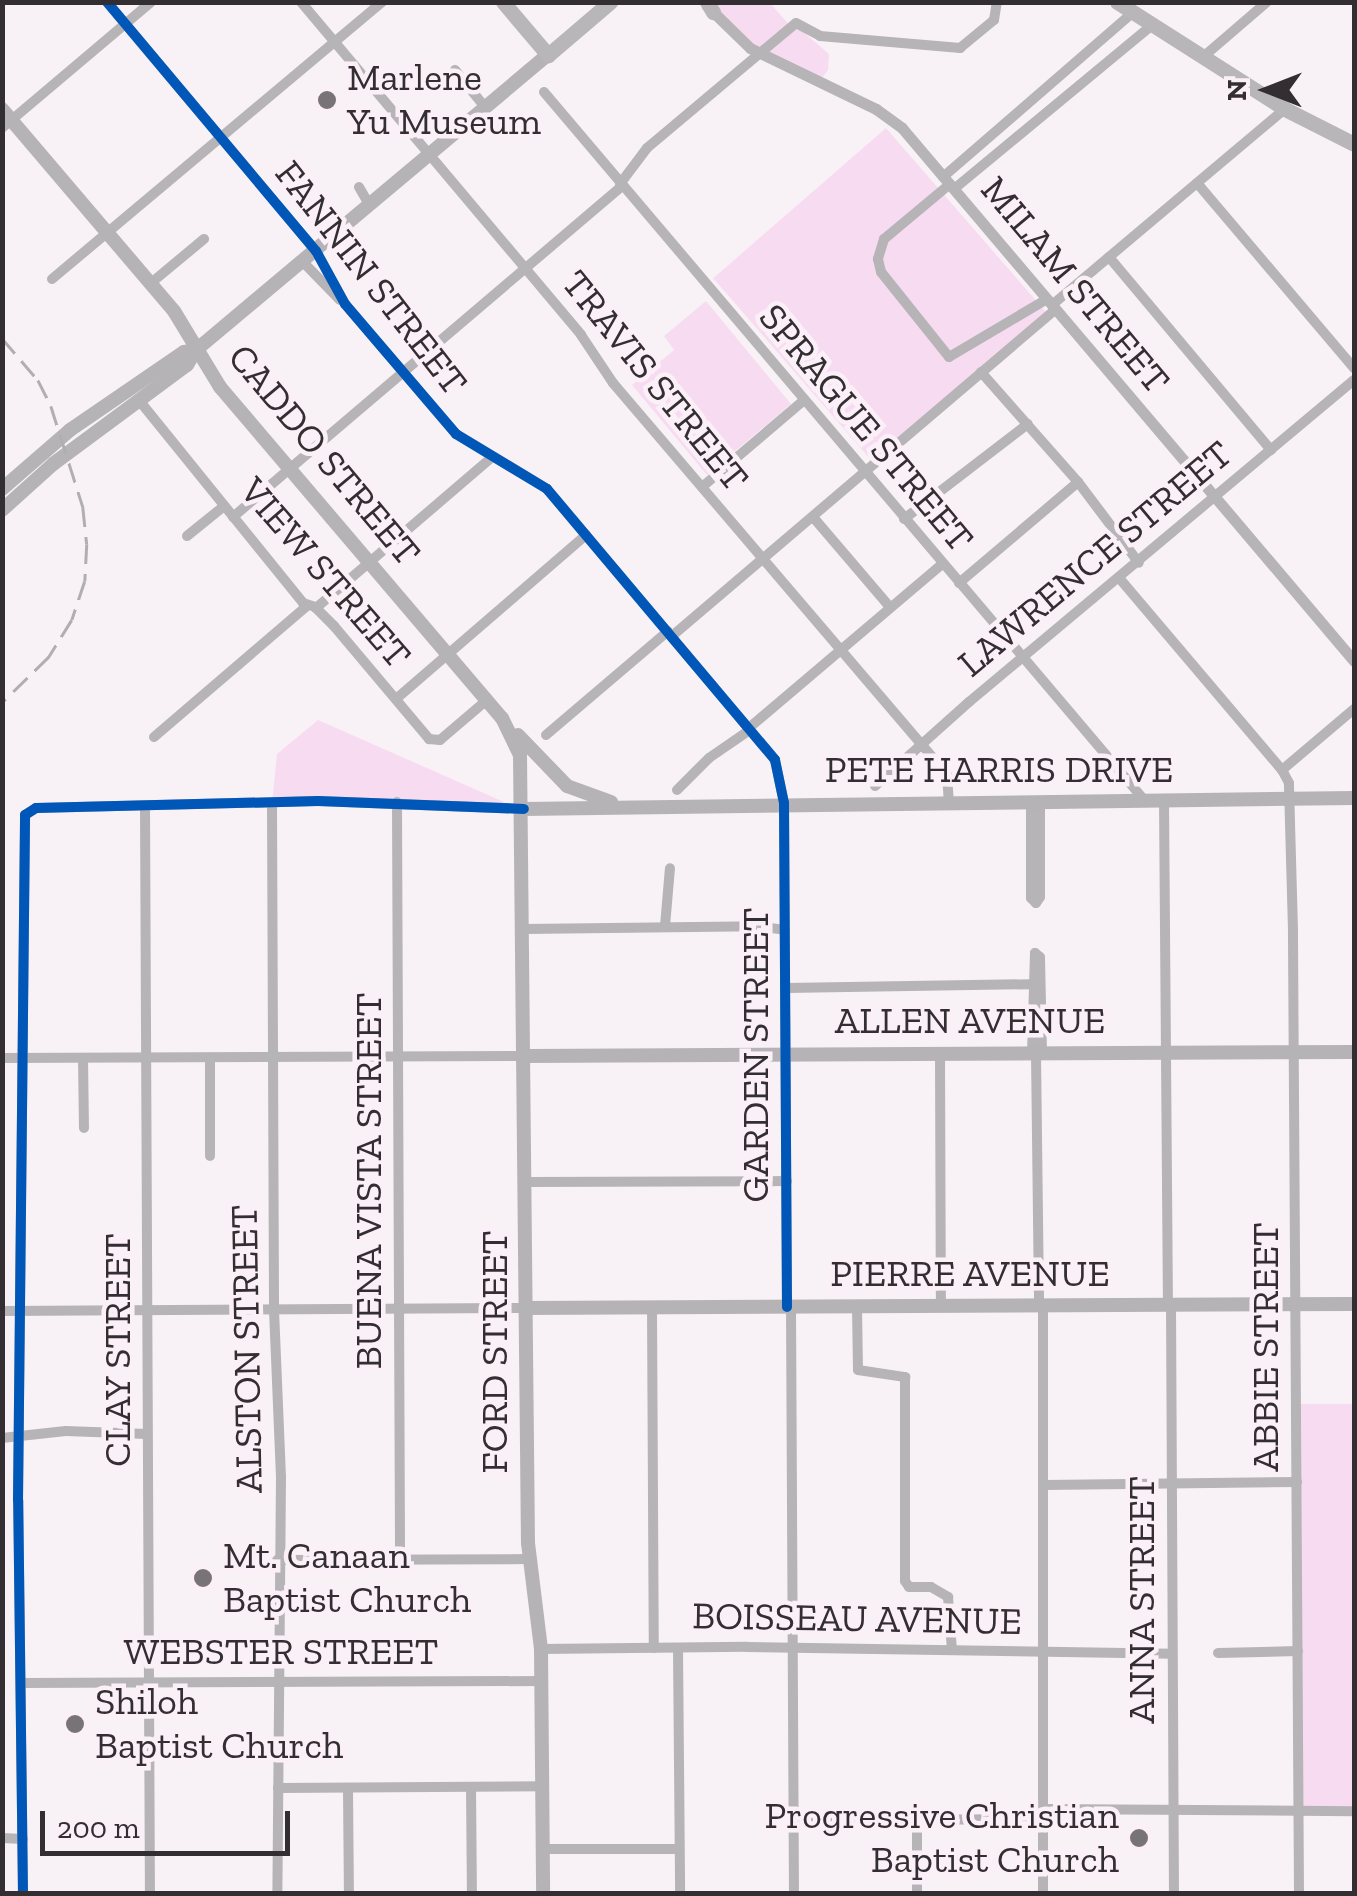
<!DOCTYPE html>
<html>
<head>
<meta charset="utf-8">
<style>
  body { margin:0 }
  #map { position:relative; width:1357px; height:1896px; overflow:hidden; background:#f8f2f7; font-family:"Zilla Slab",serif }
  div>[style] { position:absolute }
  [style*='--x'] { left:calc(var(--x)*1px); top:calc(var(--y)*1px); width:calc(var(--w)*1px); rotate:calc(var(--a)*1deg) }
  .green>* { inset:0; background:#f7dcf1; transform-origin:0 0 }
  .minor>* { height:10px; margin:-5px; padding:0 5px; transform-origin:5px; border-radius:5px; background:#b6b4b6 }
  .tertiary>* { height:11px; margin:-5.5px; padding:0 5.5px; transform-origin:5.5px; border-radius:5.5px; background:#b6b4b6 }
  .secondary>* { height:14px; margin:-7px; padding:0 7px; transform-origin:7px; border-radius:7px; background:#b6b3b6 }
  .primary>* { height:15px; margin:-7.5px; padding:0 7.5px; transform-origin:7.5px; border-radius:7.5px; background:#b9b6b9 }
  .rail>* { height:2.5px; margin-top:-1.25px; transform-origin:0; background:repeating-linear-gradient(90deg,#b1aeb0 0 20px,transparent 0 30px) }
  .cycleway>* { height:10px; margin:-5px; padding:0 5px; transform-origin:5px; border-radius:5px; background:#0057b8 }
  .dots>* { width:28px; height:28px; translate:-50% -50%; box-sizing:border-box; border:5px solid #fbeff8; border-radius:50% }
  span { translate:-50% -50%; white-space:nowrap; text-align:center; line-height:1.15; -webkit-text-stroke:9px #fbeff8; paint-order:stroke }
  .poi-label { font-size:38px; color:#332e31 }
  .left { translate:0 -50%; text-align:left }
  .right { translate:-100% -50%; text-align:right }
  .street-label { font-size:38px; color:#332e31 }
  .frame { position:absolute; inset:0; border:5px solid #332e31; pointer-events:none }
  .north { position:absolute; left:1217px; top:40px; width:100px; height:100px; -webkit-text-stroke:8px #fbeff8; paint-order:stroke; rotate:270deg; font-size:28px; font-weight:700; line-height:40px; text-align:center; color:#332e31 }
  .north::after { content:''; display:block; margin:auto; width:35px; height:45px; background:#332e31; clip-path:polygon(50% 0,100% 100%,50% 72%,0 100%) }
  .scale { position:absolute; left:40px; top:1811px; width:250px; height:45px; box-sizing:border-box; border:5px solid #332e31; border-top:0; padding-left:12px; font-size:30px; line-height:35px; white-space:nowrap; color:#332e31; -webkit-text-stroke:8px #fbeff8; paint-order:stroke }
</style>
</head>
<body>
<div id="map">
  <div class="green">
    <div style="clip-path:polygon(713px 3px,770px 3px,793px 29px,801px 30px,829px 54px,828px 70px,819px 82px,750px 48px)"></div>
    <div style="left:886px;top:128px;width:244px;height:229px;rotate:49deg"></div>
    <div style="clip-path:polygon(706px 301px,791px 404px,707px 475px,632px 385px,674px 350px,664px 336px)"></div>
    <div style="clip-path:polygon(318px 720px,504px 802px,499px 807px,272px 803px,277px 754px)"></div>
    <div style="left:1297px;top:1404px;width:57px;height:407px"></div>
  </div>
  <div class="minor">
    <div style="--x:107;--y:2;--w:325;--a:50"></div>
    <div style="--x:316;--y:251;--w:60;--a:61.3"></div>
    <div style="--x:345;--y:304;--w:171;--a:49.5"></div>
    <div style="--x:456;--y:434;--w:106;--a:31.1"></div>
    <div style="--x:547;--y:489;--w:354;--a:49.9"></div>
    <div style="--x:775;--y:760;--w:44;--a:78.2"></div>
    <div style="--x:784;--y:803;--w:504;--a:89.66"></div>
    <div style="--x:301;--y:2;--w:435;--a:49.9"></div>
    <div style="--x:581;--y:335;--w:58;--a:56.3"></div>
    <div style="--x:613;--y:383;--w:502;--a:49.52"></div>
    <div style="--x:939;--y:765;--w:13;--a:51"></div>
    <div style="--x:947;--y:775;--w:27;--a:86"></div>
    <div style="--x:1203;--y:57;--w:84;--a:-40.7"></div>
    <div style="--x:455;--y:70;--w:48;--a:51"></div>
    <div style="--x:544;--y:92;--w:929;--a:49.71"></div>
    <div style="--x:2;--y:128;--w:195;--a:-40.2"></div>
    <div style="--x:943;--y:177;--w:250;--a:-40.9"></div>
    <div style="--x:1197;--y:183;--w:243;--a:49.7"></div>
    <div style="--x:620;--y:184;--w:45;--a:-53.1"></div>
    <div style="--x:647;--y:148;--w:194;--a:-40"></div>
    <div style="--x:796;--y:23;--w:27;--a:28"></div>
    <div style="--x:820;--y:36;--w:141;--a:4.9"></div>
    <div style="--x:960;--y:48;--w:44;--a:-39.5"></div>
    <div style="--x:994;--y:20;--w:18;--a:-81"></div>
    <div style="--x:950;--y:184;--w:86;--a:140.2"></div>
    <div style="--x:884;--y:239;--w:21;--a:107"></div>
    <div style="--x:878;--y:259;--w:13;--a:77"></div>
    <div style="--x:881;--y:272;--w:109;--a:51.3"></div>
    <div style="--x:949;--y:357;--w:114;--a:-30.6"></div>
    <div style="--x:359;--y:187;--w:22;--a:60"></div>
    <div style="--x:954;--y:189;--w:257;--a:-39.6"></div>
    <div style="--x:1109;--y:257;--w:252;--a:50"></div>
    <div style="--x:303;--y:262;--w:53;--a:45.8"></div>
    <div style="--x:52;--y:279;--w:431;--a:-40"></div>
    <div style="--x:151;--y:283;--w:69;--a:-39.7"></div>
    <div style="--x:1052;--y:305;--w:304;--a:-40.1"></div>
    <div style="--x:981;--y:372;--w:147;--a:48.6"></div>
    <div style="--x:1078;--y:482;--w:101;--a:53"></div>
    <div style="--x:138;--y:399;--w:262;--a:51"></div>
    <div style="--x:303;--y:603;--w:13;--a:18"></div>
    <div style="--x:315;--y:607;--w:27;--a:45"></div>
    <div style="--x:334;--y:626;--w:148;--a:49.9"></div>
    <div style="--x:429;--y:739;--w:11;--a:5"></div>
    <div style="--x:440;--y:740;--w:62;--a:-40.4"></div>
    <div style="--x:702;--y:487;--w:133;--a:-40.4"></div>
    <div style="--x:233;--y:517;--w:511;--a:-40.39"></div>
    <div style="--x:813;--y:517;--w:118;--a:49.5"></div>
    <div style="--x:904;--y:519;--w:156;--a:-37.5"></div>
    <div style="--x:187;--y:536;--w:48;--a:-39"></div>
    <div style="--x:1120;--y:579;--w:250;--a:49.7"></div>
    <div style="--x:959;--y:583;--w:156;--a:-40.3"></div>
    <div style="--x:316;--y:608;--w:232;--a:-40.6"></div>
    <div style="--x:672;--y:636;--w:504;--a:-40.42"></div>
    <div style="--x:396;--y:699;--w:251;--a:-40.8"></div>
    <div style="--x:750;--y:727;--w:252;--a:-40.3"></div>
    <div style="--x:546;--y:735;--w:160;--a:-40.4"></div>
    <div style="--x:154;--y:737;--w:201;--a:-40.6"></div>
    <div style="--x:875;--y:786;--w:126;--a:-41.8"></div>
    <div style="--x:969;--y:702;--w:502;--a:-39.91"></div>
    <div style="--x:677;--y:790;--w:45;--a:-45"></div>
    <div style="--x:709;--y:758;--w:51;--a:-34.6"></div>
    <div style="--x:1164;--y:801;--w:504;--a:89.55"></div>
    <div style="--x:397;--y:802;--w:757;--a:89.77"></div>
    <div style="--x:1031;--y:802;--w:96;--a:90"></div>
    <div style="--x:1031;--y:898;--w:7;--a:45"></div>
    <div style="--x:1036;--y:903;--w:7;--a:-56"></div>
    <div style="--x:1040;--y:897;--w:95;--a:-90"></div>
    <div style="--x:272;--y:803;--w:507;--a:89.77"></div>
    <div style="--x:274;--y:1310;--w:167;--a:87.6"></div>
    <div style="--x:281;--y:1477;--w:417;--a:90.5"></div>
    <div style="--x:145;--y:806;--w:1088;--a:89.74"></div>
    <div style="--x:665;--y:926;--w:58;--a:-85.1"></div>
    <div style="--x:525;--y:929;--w:232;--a:-0.7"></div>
    <div style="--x:757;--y:926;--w:28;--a:8"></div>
    <div style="--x:786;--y:988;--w:246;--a:-0.9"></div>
    <div style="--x:940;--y:1054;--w:252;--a:89.8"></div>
    <div style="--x:1032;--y:1054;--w:101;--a:-88.3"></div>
    <div style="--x:1035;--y:953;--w:6;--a:39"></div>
    <div style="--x:1040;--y:957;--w:97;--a:88.8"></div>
    <div style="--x:1036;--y:1054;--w:252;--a:89.3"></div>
    <div style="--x:2;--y:1058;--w:524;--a:-0.22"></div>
    <div style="--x:83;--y:1058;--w:70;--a:89.2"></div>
    <div style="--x:210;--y:1058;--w:98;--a:90"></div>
    <div style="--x:527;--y:1182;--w:260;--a:-0.2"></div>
    <div style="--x:1171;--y:1305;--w:589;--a:89.71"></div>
    <div style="--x:652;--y:1307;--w:341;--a:89.7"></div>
    <div style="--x:791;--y:1307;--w:587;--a:89.71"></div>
    <div style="--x:857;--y:1307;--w:63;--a:89.1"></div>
    <div style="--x:858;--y:1370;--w:48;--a:8.5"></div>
    <div style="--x:905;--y:1377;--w:204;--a:90"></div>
    <div style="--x:905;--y:1581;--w:7;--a:56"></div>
    <div style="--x:909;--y:1587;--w:22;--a:0"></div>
    <div style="--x:931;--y:1587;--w:20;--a:30"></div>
    <div style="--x:948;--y:1597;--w:53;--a:85.7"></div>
    <div style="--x:2;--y:1311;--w:524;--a:-0.33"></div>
    <div style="--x:2;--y:1438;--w:64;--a:-6.2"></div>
    <div style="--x:66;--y:1431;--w:81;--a:2.1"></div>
    <div style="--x:1045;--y:1485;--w:252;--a:-0.7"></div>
    <div style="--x:277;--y:1560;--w:252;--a:-0.2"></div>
    <div style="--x:678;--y:1648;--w:246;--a:89.5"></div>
    <div style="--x:541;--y:1649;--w:206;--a:-0.6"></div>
    <div style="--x:747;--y:1647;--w:425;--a:0.9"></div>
    <div style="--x:1218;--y:1653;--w:80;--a:-1.4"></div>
    <div style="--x:21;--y:1683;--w:521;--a:-0.22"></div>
    <div style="--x:471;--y:1787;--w:107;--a:89.5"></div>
    <div style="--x:278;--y:1788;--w:265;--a:-0.4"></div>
    <div style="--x:348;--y:1788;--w:106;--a:89.5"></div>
    <div style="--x:1043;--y:1809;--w:311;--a:0.4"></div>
    <div style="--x:793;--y:1821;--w:249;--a:-0.5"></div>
    <div style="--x:917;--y:1822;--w:72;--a:90"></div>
    <div style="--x:2;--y:1838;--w:21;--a:3"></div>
    <div style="--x:543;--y:1849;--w:136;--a:0"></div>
    <div style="--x:23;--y:1894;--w:394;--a:-90.7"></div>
    <div style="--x:18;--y:1500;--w:685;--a:-89.41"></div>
    <div style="--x:25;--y:815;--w:13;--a:-32"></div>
    <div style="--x:36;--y:808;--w:282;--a:-1.4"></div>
    <div style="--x:318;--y:801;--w:206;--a:2.2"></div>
    <div style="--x:1043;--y:1894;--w:588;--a:-90"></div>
    <div style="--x:1299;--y:1894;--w:964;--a:-90.36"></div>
    <div style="--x:1293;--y:930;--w:147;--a:-91.6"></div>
    <div style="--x:1289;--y:783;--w:15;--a:-118"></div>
    <div style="--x:1282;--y:770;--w:94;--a:-40.3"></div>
  </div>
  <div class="tertiary">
    <div style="--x:707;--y:6;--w:60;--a:44.3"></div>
    <div style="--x:750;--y:48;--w:140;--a:25.8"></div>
    <div style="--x:876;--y:109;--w:32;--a:36"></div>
    <div style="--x:902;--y:128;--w:699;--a:49.7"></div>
  </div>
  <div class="secondary">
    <div style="--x:2;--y:109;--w:265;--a:49.6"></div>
    <div style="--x:174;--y:311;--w:89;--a:58.8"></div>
    <div style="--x:220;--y:387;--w:435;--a:49.6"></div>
    <div style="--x:502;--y:718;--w:41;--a:64.1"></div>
    <div style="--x:520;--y:755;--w:788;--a:89.42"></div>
    <div style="--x:528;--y:1543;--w:107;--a:83"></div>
    <div style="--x:541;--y:1649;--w:245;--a:89.5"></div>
    <div style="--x:2;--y:489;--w:90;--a:-40.9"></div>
    <div style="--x:70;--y:430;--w:138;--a:-34.4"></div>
    <div style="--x:184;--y:352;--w:12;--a:-9"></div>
    <div style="--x:2;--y:510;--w:69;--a:-42"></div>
    <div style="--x:53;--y:464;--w:167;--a:-36.5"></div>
    <div style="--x:187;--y:365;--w:17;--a:-59"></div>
    <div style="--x:196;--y:350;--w:459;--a:-40"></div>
    <div style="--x:518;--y:735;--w:71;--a:46.1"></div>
    <div style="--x:567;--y:786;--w:47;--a:20"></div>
    <div style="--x:524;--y:809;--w:830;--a:-0.76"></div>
    <div style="--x:526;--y:1056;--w:828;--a:-0.28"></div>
    <div style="--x:526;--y:1308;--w:828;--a:-0.28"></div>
  </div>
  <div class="primary">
    <div style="--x:503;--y:2;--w:70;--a:49.7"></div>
    <div style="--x:548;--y:55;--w:82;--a:-40.5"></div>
    <div style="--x:707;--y:2;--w:12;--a:59"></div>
    <div style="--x:1117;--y:2;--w:199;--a:32.5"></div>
    <div style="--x:1285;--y:109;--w:77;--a:26.9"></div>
  </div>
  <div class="rail">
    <div style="--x:2;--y:338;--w:55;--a:49.4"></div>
    <div style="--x:38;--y:380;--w:29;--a:63"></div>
    <div style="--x:51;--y:406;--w:106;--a:72.4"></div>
    <div style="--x:83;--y:507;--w:37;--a:84"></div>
    <div style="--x:87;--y:544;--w:37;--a:93"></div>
    <div style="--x:85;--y:581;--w:41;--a:108.4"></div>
    <div style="--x:72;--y:620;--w:44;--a:121.9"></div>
    <div style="--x:49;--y:657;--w:66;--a:135.6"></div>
  </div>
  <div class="cycleway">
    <div style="--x:107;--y:2;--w:325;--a:50"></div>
    <div style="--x:316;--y:251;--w:60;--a:61.3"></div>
    <div style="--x:345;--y:304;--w:171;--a:49.5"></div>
    <div style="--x:456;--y:434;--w:106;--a:31.1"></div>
    <div style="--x:547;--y:489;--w:354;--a:49.9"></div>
    <div style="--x:775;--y:760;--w:44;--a:78.2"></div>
    <div style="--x:784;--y:803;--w:504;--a:89.66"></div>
    <div style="--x:23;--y:1894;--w:394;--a:-90.7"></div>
    <div style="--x:18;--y:1500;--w:685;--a:-89.41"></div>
    <div style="--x:25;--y:815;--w:13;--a:-32"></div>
    <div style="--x:36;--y:808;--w:282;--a:-1.4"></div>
    <div style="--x:318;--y:801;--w:206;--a:2.2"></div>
  </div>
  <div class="dots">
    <div style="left:327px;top:100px;background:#787376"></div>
    <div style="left:203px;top:1578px;background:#787376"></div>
    <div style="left:75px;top:1724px;background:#787376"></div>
    <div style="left:1139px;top:1838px;background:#787376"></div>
  </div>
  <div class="poi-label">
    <span class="left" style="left:347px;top:100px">Marlene<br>Yu Museum</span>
    <span class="left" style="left:223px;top:1578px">Mt. Canaan<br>Baptist Church</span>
    <span class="left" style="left:95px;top:1724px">Shiloh<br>Baptist Church</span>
    <span class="right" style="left:1119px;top:1838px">Progressive Christian<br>Baptist Church</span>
  </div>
  <div class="street-label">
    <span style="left:371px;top:278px;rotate:52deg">FANNIN STREET</span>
    <span style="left:1075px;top:285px;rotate:50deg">MILAM STREET</span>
    <span style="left:655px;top:381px;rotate:51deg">TRAVIS STREET</span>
    <span style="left:866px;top:428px;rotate:50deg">SPRAGUE STREET</span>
    <span style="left:324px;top:455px;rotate:50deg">CADDO STREET</span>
    <span style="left:1095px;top:559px;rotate:-40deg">LAWRENCE STREET</span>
    <span style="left:325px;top:573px;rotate:49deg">VIEW STREET</span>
    <span style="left:999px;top:770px">PETE HARRIS DRIVE</span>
    <span style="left:970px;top:1021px">ALLEN AVENUE</span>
    <span style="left:756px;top:1055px;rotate:-90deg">GARDEN STREET</span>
    <span style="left:369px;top:1181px;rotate:-90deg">BUENA VISTA STREET</span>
    <span style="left:970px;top:1274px">PIERRE AVENUE</span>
    <span style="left:1266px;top:1347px;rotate:-90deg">ABBIE STREET</span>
    <span style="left:247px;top:1349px;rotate:-91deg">ALSTON STREET</span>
    <span style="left:118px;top:1350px;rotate:-90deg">CLAY STREET</span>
    <span style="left:495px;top:1352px;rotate:-90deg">FORD STREET</span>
    <span style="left:1142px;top:1600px;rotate:-90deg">ANNA STREET</span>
    <span style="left:857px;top:1619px;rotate:1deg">BOISSEAU AVENUE</span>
    <span style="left:281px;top:1652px">WEBSTER STREET</span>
  </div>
  <div class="frame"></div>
  <div class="north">N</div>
  <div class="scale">200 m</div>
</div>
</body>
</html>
